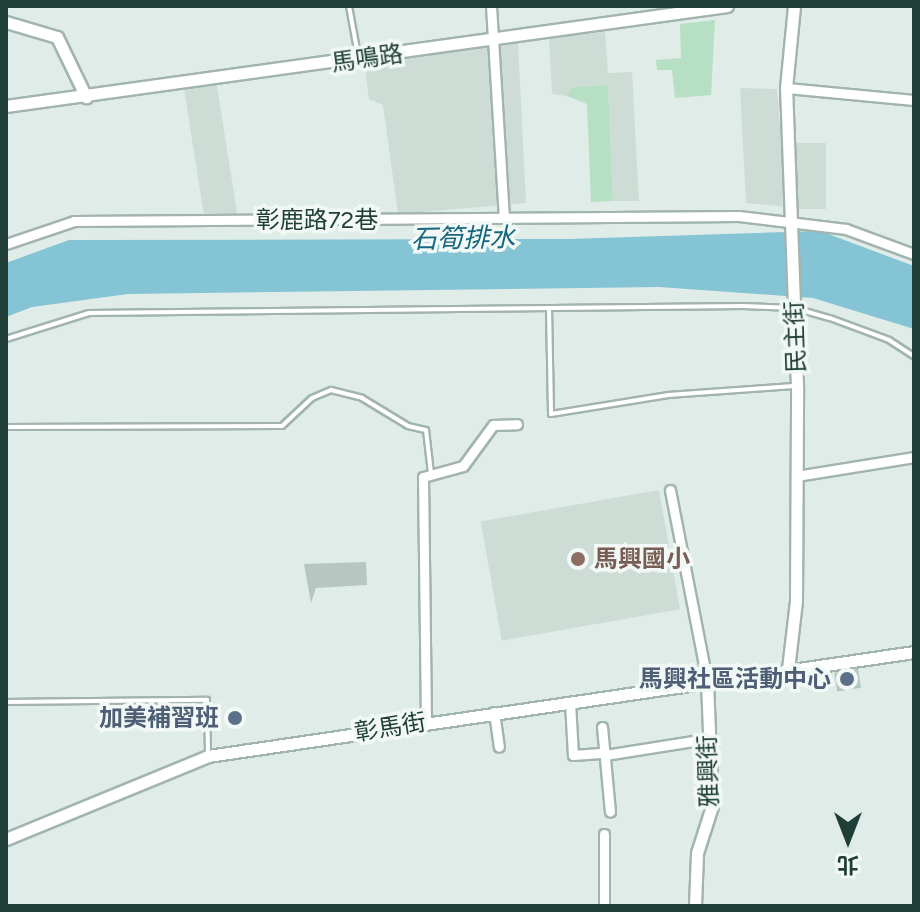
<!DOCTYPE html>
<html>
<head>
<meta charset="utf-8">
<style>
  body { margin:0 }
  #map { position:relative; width:920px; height:912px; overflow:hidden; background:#e0ece7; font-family:Figtree,"Noto Sans TC",sans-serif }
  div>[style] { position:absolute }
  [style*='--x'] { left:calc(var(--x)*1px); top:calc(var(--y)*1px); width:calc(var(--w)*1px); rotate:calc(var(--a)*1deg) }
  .built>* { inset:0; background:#cedcd6; transform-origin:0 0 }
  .green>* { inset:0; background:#b7dfc4 }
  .water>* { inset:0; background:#84c4d5 }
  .building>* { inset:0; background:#b5c7c0; transform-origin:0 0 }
  .roads { filter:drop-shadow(2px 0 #a2b4af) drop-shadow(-2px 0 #a2b4af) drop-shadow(0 2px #a2b4af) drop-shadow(0 -2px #a2b4af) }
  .service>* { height:4px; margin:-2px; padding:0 2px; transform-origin:2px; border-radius:2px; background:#fff }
  .minor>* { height:9px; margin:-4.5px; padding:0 4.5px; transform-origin:4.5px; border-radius:4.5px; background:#fff }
  .tertiary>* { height:11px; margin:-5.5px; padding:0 5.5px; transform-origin:5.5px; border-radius:5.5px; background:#fff }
  .dots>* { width:22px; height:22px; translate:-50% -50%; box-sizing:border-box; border:4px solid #f1f8f5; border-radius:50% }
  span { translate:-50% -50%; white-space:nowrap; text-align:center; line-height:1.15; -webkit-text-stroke:7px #f1f8f5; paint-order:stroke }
  .street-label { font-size:24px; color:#1f3e37 }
  .education-label { font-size:24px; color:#785e54; font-weight:700 }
  .left { translate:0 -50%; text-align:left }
  .service-label { font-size:24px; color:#4e5e75; font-weight:700 }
  .right { translate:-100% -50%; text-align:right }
  .water-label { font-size:26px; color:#16667d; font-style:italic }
  .frame { position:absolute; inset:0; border:8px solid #1f3e37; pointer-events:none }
  .north { position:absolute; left:808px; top:800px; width:80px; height:80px; -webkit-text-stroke:6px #f1f8f5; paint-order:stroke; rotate:180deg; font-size:22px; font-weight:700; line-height:32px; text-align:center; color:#1f3e37 }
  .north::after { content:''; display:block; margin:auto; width:28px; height:36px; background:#1f3e37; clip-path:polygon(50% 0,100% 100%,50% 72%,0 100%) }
</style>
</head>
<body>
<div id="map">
  <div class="built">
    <div style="clip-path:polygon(605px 32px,608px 73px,632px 72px,639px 201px,613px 201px,608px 85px,573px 87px,567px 96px,552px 94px,549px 38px)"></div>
    <div style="clip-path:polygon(518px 42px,526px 203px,398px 214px,383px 105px,369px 99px,364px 60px)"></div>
    <div style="left:216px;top:80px;width:136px;height:33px;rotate:81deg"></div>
    <div style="clip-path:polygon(740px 88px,777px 89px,786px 207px,746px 203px)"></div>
    <div style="left:795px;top:143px;width:31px;height:66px"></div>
    <div style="left:659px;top:490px;width:121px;height:181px;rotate:80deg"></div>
  </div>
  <div class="green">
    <div style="clip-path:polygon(715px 20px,711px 95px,675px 98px,672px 70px,657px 70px,656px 60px,681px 58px,680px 24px)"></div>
    <div style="clip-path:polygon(608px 85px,613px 201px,591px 202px,587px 104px,567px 96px,572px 87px)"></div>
  </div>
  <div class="water">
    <div style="clip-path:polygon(820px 231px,914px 266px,914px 329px,813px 298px,659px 287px,128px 294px,32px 307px,6px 317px,6px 263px,69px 240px,569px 239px)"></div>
  </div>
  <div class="building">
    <div style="clip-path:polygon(366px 562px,367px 585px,316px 588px,311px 603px,304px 564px)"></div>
    <div style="left:858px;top:669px;width:19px;height:24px;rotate:81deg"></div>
  </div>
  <div class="roads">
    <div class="service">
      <div style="--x:349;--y:6;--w:50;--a:79.6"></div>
      <div style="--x:549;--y:308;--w:106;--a:88.9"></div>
      <div style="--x:551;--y:414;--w:119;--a:-9.2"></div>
      <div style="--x:668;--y:395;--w:126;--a:-4.1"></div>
      <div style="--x:6;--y:339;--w:87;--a:-17.4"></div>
      <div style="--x:89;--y:313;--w:654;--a:-0.61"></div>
      <div style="--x:743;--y:306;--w:51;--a:2.2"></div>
      <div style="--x:794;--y:308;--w:37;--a:16"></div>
      <div style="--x:830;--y:318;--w:63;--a:20.4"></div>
      <div style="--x:889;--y:340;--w:30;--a:33"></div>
      <div style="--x:6;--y:427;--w:276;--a:-0.2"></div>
      <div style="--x:282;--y:426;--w:41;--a:-43"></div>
      <div style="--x:312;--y:398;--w:21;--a:-23"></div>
      <div style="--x:331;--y:390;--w:32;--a:14"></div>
      <div style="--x:362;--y:398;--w:54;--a:31.3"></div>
      <div style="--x:408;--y:426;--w:18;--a:13"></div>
      <div style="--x:426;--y:430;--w:43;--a:83.4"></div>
      <div style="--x:6;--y:702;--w:201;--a:-0.6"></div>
      <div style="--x:207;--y:700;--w:54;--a:88.9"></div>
    </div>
    <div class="minor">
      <div style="--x:491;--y:6;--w:211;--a:86.5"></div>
      <div style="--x:786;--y:88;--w:129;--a:5.4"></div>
      <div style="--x:6;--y:244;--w:72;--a:-18.7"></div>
      <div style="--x:74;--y:221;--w:665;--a:-0.43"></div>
      <div style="--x:739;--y:216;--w:108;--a:6.9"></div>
      <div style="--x:846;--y:229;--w:72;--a:20.2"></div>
      <div style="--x:796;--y:476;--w:120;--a:-9.1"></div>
      <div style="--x:670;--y:490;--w:195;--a:79"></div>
      <div style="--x:570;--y:702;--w:53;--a:86.8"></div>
      <div style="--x:573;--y:755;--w:31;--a:-4"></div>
      <div style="--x:494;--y:712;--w:35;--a:82"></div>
      <div style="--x:426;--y:721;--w:244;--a:-90.7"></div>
      <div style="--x:423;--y:477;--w:41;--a:-15.4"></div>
      <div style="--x:463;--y:466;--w:51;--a:-53.8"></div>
      <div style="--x:493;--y:425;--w:24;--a:-2"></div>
      <div style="--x:602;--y:727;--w:85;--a:84.6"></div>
      <div style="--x:605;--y:755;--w:102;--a:-9"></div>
      <div style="--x:604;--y:906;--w:72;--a:-90"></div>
    </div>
    <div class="tertiary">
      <div style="--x:6;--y:22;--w:53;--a:16.4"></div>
      <div style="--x:57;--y:37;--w:67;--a:64.2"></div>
      <div style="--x:6;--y:106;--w:728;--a:-7.9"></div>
      <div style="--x:788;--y:669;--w:68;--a:-83.3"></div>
      <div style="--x:796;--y:601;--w:215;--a:-89.7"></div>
      <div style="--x:797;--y:386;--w:298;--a:-92.1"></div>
      <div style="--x:786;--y:88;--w:82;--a:-84.4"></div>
      <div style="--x:6;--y:839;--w:218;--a:-22.3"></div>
      <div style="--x:208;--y:756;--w:714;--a:-8.38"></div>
      <div style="--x:695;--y:906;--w:53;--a:-87.8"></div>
      <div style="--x:697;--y:853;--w:49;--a:-72.3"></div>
      <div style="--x:712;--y:806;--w:125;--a:-92.3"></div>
    </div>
  </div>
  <div class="dots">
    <div style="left:578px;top:559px;background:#8d6e63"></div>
    <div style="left:847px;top:679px;background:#5c6f8a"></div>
    <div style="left:235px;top:718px;background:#5c6f8a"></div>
  </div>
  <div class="street-label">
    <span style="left:367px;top:58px;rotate:-8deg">馬鳴路</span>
    <span style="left:317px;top:220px">彰鹿路72巷</span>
    <span style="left:795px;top:337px;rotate:-92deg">民主街</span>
    <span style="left:390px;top:727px;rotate:-9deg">彰馬街</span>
    <span style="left:708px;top:771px;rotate:-92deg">雅興街</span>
  </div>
  <div class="education-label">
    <span class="left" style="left:594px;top:559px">馬興國小</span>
  </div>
  <div class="service-label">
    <span class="right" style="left:831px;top:679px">馬興社區活動中心</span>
    <span class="right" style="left:219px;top:718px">加美補習班</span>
  </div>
  <div class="water-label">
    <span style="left:463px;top:239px;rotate:-1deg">石筍排水</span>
  </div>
  <div class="frame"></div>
  <div class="north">北</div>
</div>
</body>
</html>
